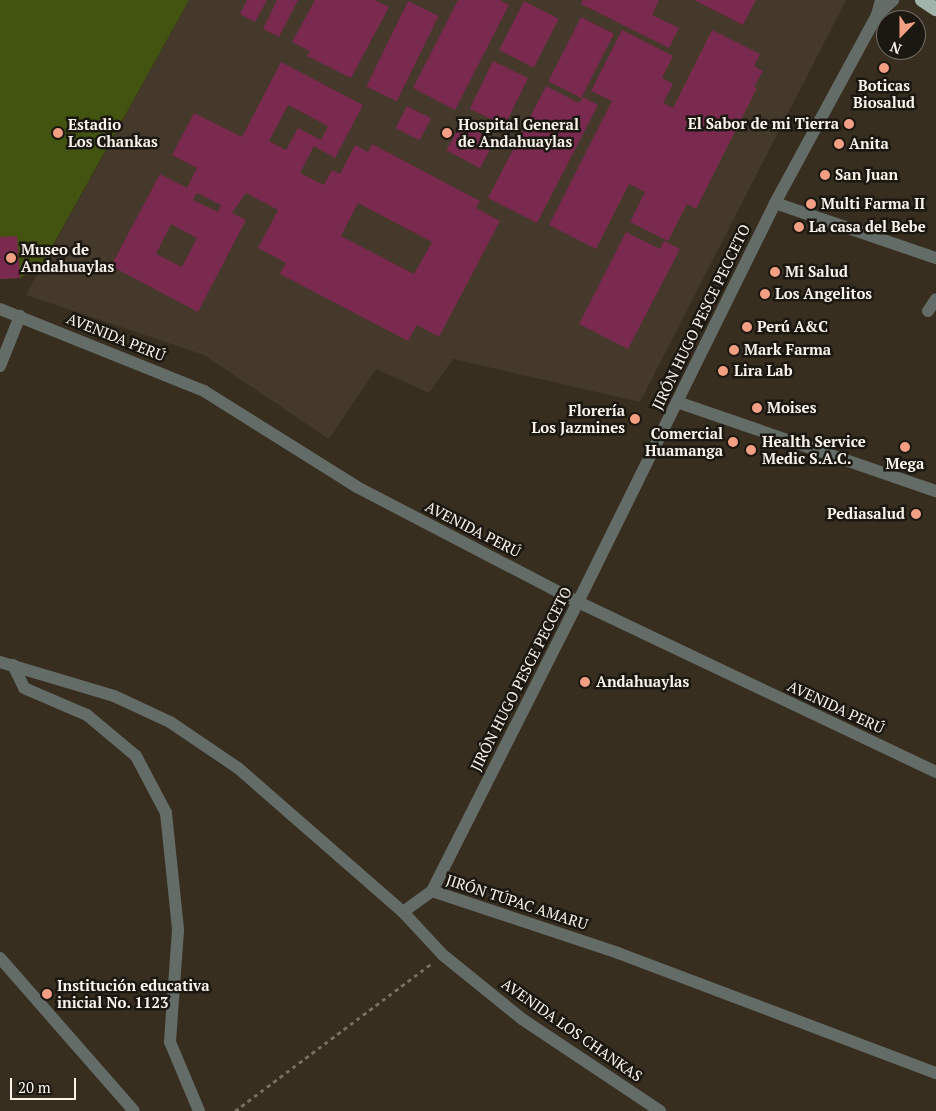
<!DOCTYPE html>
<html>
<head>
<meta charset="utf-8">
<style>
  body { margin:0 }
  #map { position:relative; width:936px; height:1111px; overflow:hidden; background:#372e20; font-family:"PT Serif",serif }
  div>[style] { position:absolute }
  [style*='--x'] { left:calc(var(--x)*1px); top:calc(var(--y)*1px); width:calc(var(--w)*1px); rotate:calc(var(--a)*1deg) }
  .medical>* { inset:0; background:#44392a }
  .green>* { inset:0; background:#425410 }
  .building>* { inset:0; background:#7a294f; transform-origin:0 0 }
  .path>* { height:3px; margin-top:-1.5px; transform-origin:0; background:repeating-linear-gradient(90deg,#766e61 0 4px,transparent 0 8px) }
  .minor>* { height:12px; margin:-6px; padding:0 6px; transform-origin:6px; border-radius:6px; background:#646c68 }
  .tertiary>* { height:12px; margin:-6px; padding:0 6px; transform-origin:6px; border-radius:6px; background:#646c68 }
  .trunk>* { height:14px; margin:-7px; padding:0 7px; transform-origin:7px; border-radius:7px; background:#a1b4aa }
  .dots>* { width:14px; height:14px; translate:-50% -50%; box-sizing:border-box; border:2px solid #1b1711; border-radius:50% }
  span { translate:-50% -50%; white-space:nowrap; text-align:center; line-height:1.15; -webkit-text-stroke:5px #1b1711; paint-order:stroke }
  .poi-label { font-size:15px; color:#faf4eb; font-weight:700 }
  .left { translate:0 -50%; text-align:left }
  .right { translate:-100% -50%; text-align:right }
  .street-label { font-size:15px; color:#faf4eb }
  .north { position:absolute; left:876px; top:10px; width:50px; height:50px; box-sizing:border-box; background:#1b1711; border:1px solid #746f68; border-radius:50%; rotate:202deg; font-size:14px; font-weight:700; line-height:20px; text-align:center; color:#faf4eb }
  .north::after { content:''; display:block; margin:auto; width:18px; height:22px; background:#f39f83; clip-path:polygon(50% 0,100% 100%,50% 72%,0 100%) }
  .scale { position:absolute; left:10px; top:1078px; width:66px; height:22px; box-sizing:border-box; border:2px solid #faf4eb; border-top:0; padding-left:6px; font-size:15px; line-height:18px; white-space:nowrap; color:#faf4eb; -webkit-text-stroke:4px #1b1711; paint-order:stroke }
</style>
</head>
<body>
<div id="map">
  <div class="medical">
    <div style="clip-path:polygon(189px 0,846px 0,640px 402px,453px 359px,429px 393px,376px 369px,329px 439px,204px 355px,26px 295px)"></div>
  </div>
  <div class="green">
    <div style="clip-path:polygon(0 0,189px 0,42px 265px,20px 278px,0 279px)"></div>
  </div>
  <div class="building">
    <div style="clip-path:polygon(247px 0,267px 0,255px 22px,240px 14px)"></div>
    <div style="clip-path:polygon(277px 0,298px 0,279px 37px,263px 29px)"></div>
    <div style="clip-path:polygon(315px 0,375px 0,389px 7px,351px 78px,307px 56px,310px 51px,292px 42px)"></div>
    <div style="clip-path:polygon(458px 0,500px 0,509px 5px,455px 110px,413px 88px)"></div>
    <div style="clip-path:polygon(583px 0,659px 0,652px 15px,679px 28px,669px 48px,581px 4px)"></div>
    <div style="clip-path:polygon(694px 0,756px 0,743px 25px)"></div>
    <div style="left:408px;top:1px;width:34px;height:95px;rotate:26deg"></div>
    <div style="left:524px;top:1px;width:39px;height:55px;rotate:27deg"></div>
    <div style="left:581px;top:17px;width:37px;height:72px;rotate:27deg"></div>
    <div style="clip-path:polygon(622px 30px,673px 56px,662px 78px,673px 84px,663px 103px,673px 108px,712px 30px,760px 54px,754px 66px,763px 71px,754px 87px,757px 88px,696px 209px,687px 204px,668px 241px,630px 222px,645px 192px,629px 184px,596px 249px,549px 225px,612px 101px,591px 91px)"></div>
    <div style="left:493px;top:61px;width:39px;height:53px;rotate:26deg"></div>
    <div style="clip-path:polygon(evenodd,281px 62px,363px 105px,335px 158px,314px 146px,300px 173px,324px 185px,332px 170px,340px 174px,355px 145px,368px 152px,372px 144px,480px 201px,476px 208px,500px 221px,439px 337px,417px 325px,408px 341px,280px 274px,286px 263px,258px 248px,278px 210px,246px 193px,232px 213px,246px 220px,198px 312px,111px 266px,160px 174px,187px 188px,197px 168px,172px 155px,194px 113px,242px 137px,281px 62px,288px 105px,328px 126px,321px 140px,298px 128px,286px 150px,269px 141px,288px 105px,281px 62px,197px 193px,221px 205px,218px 212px,193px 200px,197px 193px,281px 62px,358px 203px,432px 242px,414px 274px,341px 236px,358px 203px,281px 62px,171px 224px,197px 238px,182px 267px,156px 254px,171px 224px)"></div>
    <div style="clip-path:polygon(546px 86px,579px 103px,583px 97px,598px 105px,537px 223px,488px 198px)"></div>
    <div style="left:407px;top:106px;width:27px;height:25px;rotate:27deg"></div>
    <div style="left:461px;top:123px;width:38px;height:31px;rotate:28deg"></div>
    <div style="clip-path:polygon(626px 232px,660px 249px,664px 241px,680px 249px,628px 349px,579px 324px)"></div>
    <div style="clip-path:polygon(17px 236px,20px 278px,0 279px,0 237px)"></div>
  </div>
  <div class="path">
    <div style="--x:235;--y:1111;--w:245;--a:-36.9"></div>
  </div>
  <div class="minor">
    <div style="--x:877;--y:15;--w:22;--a:-43"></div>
    <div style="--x:775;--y:203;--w:170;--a:18.9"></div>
    <div style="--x:928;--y:311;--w:14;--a:-56"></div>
    <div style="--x:0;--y:366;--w:54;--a:-68.2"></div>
    <div style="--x:677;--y:402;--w:274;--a:19"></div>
    <div style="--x:0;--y:662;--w:119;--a:16.6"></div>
    <div style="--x:114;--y:696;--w:62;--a:24.9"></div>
    <div style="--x:170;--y:722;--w:82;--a:34.1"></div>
    <div style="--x:238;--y:768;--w:219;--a:41.1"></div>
    <div style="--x:403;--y:912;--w:59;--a:47.1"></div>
    <div style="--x:443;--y:955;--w:102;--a:39"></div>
    <div style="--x:522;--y:1019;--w:166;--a:33.7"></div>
    <div style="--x:13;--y:665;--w:25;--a:64"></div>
    <div style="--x:24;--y:688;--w:69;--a:23.2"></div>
    <div style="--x:87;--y:715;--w:64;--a:39.9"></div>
    <div style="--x:136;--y:756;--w:64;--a:62.2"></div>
    <div style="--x:166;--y:813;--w:118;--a:84.1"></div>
    <div style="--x:178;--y:930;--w:112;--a:94.1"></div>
    <div style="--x:170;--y:1042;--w:75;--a:67.2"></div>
    <div style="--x:432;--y:891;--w:196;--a:18.4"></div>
    <div style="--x:618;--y:953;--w:340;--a:20.7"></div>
    <div style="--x:403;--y:912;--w:36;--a:-36"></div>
    <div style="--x:432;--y:891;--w:324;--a:-63.2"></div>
    <div style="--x:578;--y:602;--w:445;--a:-63.7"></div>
    <div style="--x:775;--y:203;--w:214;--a:-61.5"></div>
    <div style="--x:877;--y:15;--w:16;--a:-75"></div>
    <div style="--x:0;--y:958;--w:203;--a:48.8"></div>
  </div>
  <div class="tertiary">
    <div style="--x:0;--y:309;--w:220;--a:21.9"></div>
    <div style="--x:204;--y:391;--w:181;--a:32.1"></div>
    <div style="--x:357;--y:487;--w:249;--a:27.5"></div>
    <div style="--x:578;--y:602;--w:396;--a:25.4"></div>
  </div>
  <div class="trunk">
    <div style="--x:922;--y:0;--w:17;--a:33"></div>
  </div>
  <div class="dots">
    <div style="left:884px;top:68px;background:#f39f83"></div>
    <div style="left:849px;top:124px;background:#f39f83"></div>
    <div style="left:58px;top:133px;background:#f39f83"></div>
    <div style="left:447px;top:133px;background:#f39f83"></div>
    <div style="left:839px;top:144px;background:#f39f83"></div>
    <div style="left:825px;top:175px;background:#f39f83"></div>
    <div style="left:811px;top:204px;background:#f39f83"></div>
    <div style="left:799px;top:227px;background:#f39f83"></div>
    <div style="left:11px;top:258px;background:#f39f83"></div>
    <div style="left:775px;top:272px;background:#f39f83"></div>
    <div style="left:765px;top:294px;background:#f39f83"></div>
    <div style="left:747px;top:327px;background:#f39f83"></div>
    <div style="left:734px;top:350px;background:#f39f83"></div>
    <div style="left:723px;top:371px;background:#f39f83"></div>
    <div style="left:757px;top:408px;background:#f39f83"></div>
    <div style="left:635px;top:419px;background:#f39f83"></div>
    <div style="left:733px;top:442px;background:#f39f83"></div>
    <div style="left:905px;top:447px;background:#f39f83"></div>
    <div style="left:751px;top:450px;background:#f39f83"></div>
    <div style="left:916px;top:514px;background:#f39f83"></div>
    <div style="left:585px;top:682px;background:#f39f83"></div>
    <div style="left:47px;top:994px;background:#f39f83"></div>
  </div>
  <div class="poi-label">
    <span style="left:884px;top:94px">Boticas<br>Biosalud</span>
    <span class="left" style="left:68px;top:133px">Estadio<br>Los Chankas</span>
    <span class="left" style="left:458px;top:133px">Hospital General<br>de Andahuaylas</span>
    <span class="right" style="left:839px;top:124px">El Sabor de mi Tierra</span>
    <span class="left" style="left:849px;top:144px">Anita</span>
    <span class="left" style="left:835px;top:175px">San Juan</span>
    <span class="left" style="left:821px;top:204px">Multi Farma II</span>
    <span class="left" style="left:809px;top:227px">La casa del Bebe</span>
    <span class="left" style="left:21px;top:258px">Museo de<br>Andahuaylas</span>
    <span class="left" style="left:785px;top:272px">Mi Salud</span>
    <span class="left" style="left:775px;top:294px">Los Angelitos</span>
    <span class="left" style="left:757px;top:327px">Perú A&amp;C</span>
    <span class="left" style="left:744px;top:350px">Mark Farma</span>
    <span class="left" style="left:734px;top:371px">Lira Lab</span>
    <span class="left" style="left:767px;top:408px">Moises</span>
    <span class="right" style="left:625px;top:419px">Florería<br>Los Jazmines</span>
    <span class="right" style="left:723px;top:442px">Comercial<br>Huamanga</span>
    <span class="left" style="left:762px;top:450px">Health Service<br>Medic S.A.C.</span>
    <span style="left:905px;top:464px">Mega</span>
    <span class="right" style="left:905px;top:514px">Pediasalud</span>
    <span class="left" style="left:596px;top:682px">Andahuaylas</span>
    <span class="left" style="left:57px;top:994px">Institución educativa<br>inicial No. 1123</span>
  </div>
  <div class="street-label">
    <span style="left:701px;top:317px;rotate:-64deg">JIRÓN HUGO PESCE PECCETO</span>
    <span style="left:116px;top:337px;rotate:22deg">AVENIDA PERÚ</span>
    <span style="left:473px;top:529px;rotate:27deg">AVENIDA PERÚ</span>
    <span style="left:521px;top:679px;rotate:-63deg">JIRÓN HUGO PESCE PECCETO</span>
    <span style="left:836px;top:707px;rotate:25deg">AVENIDA PERÚ</span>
    <span style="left:517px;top:902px;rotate:18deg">JIRÓN TÚPAC AMARU</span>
    <span style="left:572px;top:1030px;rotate:35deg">AVENIDA LOS CHANKAS</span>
  </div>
  <div class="north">N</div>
  <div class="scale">20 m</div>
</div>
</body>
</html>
